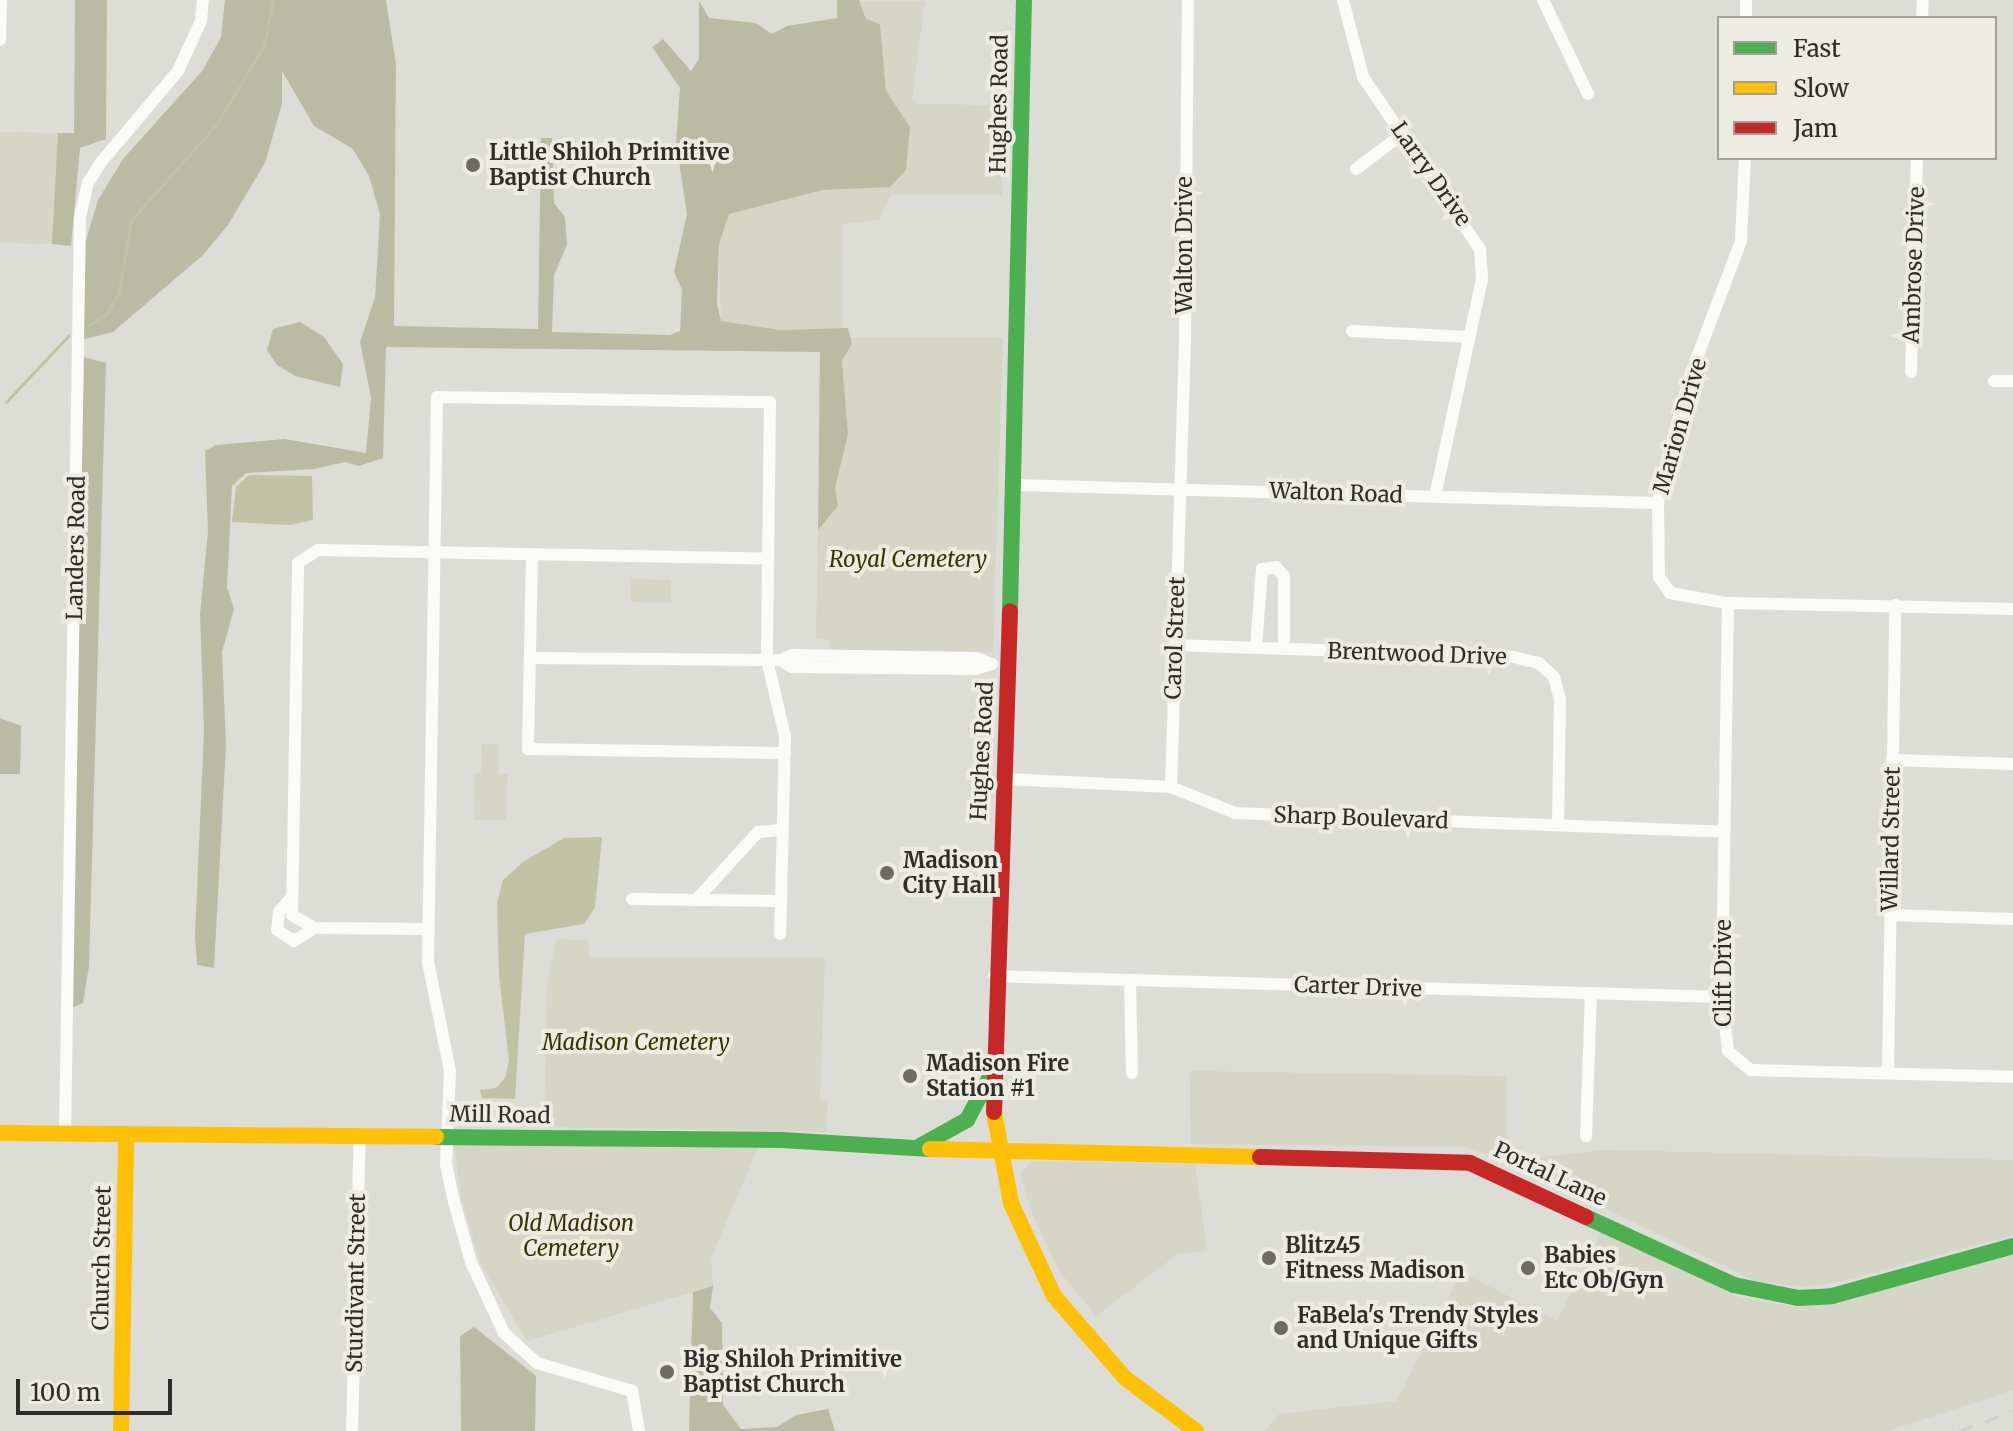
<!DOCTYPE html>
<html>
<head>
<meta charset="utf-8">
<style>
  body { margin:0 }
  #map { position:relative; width:2013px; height:1431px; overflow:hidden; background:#ddddd8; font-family:Merriweather,serif }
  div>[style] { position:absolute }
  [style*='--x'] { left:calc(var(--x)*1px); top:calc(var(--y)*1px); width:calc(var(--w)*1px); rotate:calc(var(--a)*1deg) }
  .green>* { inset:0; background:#d5d6c5; transform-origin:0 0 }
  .forest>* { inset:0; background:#babba3 }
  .water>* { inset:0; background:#c0c2a3 }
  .stream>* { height:3px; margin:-1.5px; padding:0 1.5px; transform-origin:1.5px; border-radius:1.5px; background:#c0c2a3 }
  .street>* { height:12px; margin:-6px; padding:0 6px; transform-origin:6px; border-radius:6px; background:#fafaf9 }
  .fast>* { height:16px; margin:-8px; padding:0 8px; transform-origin:8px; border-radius:8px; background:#4caf50 }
  .slow>* { height:16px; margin:-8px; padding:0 8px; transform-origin:8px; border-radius:8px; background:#ffc107 }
  .jam>* { height:16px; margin:-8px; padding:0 8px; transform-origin:8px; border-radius:8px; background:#c62828 }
  .rail>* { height:3px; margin-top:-1.5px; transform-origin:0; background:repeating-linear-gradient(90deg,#d0d0d0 0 14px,transparent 0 28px) }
  .dots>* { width:22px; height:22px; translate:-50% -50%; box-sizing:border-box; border:4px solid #ecece3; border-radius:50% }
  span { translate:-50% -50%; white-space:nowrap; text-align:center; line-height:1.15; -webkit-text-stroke:8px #ecece3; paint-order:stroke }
  .street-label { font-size:22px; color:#2d2d2a }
  .poi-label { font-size:22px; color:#2d2d2a; font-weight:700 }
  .left { translate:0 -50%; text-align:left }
  .park-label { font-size:22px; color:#363500; font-style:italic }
  .legend { position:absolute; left:1717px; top:16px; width:280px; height:144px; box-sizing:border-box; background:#ecece3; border:2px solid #a0a099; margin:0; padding:10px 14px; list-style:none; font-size:24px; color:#2d2d2a }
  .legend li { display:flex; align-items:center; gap:16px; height:40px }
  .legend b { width:40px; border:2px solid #a0a099 }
  .scale { position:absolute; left:16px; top:1379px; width:156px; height:36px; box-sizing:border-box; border:4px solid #2d2d2a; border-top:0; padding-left:10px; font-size:24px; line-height:28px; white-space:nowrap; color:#2d2d2a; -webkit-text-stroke:6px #ecece3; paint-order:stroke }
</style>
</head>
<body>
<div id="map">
  <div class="green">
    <div style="clip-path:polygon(860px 1px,925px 1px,912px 99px,917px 104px,1002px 105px,1002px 195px,891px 195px,879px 220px,843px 224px,842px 328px,780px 330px,721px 321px,719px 244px,728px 214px,823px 190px,856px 189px,910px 127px,886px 91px,880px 24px,866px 19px)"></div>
    <div style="left:0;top:132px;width:58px;height:111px;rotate:1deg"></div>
    <div style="clip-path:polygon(851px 338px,1003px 338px,993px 652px,831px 650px,828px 639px,816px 639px,818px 530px,838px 506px,835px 488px,848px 434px,842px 360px)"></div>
    <div style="left:631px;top:579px;width:40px;height:23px;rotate:1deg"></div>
    <div style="clip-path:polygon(482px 744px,498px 744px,498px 774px,508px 774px,506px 820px,475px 820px,474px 774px,481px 773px)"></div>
    <div style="clip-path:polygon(556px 939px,588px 940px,589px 957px,825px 957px,820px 1101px,828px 1101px,827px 1132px,544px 1127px,547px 987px)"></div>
    <div style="clip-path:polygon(1190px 1071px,1507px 1076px,1507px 1161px,1603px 1150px,2013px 1160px,2013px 1235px,1838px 1282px,1805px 1287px,1755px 1281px,1507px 1161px,1463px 1147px,1191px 1144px)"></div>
    <div style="clip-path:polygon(454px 1145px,575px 1146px,759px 1145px,711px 1258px,713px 1286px,527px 1341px,481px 1264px,462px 1202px)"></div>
    <div style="clip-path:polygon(1032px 1161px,1195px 1164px,1207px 1251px,1178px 1254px,1096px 1316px,1060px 1272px,1034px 1218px,1020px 1174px)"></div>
    <div style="clip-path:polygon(1601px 1233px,1740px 1297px,1795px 1307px,1839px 1302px,2013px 1255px,2013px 1390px,1888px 1431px,1264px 1431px,1279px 1414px,1397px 1401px,1461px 1272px,1557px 1321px)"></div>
  </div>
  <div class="forest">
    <div style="clip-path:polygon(75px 0,107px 0,106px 139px,80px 148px,71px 246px,52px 244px,58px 133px,74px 133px)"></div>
    <div style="clip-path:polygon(225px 0,386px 0,396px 64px,394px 326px,538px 329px,541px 138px,552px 138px,554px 203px,565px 217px,567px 245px,554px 275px,552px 332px,670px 335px,680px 331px,682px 290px,674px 272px,687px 214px,676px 142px,680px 88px,652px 47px,663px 39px,691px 71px,699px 59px,699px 1px,709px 18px,756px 23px,772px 34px,787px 26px,837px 18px,837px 0,859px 0,866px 19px,880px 24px,886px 91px,910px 127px,906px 170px,890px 187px,823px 190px,729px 214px,719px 244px,717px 304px,721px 321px,780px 330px,848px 328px,852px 344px,842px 360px,848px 434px,835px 488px,838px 506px,818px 530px,820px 352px,386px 347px,383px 458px,359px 466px,345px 462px,314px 469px,246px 473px,232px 486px,227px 587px,234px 609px,222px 652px,226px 745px,214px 968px,197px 965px,195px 936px,204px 730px,200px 614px,208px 531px,205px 451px,216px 445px,285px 439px,366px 453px,371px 398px,360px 342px,375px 298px,380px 214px,369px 176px,353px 149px,314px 126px,282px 71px,282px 104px,265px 163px,228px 225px,203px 255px,113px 332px,84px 339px,83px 250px,98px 200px,123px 159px,203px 70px,221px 37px)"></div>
    <div style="clip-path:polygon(300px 322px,324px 337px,343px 364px,340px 387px,295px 376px,277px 365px,267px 350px,273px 329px)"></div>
    <div style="clip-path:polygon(84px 357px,106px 363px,89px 966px,83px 1003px,71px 1008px)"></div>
    <div style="clip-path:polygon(0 718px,21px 726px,20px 774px,0 774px)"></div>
    <div style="clip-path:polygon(713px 1286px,710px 1308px,722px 1323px,723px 1405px,741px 1429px,777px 1427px,796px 1415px,828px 1409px,835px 1431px,689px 1431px,693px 1292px)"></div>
    <div style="clip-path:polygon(474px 1327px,536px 1376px,535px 1431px,461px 1431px,460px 1336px)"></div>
  </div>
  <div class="water">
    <div style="clip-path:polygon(249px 475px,312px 476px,313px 520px,289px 525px,232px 522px,236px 487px)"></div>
    <div style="clip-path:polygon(602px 837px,595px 907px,584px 924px,525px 934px,515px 1099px,482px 1098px,480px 1090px,496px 1088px,505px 1078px,509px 1060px,499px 976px,497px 903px,503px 880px,523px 862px,564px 838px)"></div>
  </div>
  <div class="stream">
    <div style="--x:89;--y:325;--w:23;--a:-34"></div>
    <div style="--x:108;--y:312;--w:23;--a:-61"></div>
    <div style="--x:119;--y:292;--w:73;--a:-80.5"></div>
    <div style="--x:131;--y:220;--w:127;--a:-48.2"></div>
    <div style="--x:216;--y:125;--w:93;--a:-59"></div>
    <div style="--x:264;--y:45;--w:46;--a:-78.7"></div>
    <div style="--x:6;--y:402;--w:91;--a:-46.8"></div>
  </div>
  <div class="street">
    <div style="--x:1343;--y:0;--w:80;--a:75.4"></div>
    <div style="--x:1363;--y:77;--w:208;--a:55.8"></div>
    <div style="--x:1480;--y:249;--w:30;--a:86"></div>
    <div style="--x:1482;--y:279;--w:222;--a:102.2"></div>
    <div style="--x:1543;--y:0;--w:104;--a:64.4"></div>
    <div style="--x:1746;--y:18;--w:18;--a:-90"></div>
    <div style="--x:1922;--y:18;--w:18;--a:-87"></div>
    <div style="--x:0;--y:40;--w:40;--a:-88.6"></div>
    <div style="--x:1745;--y:158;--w:83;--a:92.8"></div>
    <div style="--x:1741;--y:241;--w:141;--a:110.7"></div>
    <div style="--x:1691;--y:373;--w:103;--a:105.3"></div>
    <div style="--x:1664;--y:472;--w:32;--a:101"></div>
    <div style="--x:1658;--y:503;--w:74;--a:89.2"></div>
    <div style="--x:1659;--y:577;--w:19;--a:55"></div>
    <div style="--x:1670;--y:593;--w:59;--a:9.8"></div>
    <div style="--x:1728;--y:603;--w:285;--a:1.2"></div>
    <div style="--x:1356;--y:169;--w:56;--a:-37.1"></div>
    <div style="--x:1352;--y:331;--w:117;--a:2.9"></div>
    <div style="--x:1911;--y:372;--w:214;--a:-88.4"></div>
    <div style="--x:1994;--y:381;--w:19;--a:0"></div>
    <div style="--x:1014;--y:485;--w:644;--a:1.6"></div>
    <div style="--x:532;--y:556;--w:193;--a:91.2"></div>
    <div style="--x:528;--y:749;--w:257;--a:0.9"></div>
    <div style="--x:1728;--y:603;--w:394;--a:90.9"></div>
    <div style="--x:1722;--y:997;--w:54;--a:83.7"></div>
    <div style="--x:1728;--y:1051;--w:30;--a:40"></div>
    <div style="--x:1751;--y:1070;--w:262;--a:1.5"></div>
    <div style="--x:1175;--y:645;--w:338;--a:2"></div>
    <div style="--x:1513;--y:657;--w:27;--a:13"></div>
    <div style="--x:1539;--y:663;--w:21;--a:43"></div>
    <div style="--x:1554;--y:677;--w:23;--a:75"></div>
    <div style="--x:1560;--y:699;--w:125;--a:90.9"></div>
    <div style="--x:1256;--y:648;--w:79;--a:-85.7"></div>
    <div style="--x:1262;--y:569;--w:14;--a:-8"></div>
    <div style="--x:1276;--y:567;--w:12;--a:48"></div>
    <div style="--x:1284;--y:576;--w:73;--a:90"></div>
    <div style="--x:531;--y:658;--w:250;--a:0.5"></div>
    <div style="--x:781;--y:660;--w:12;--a:-24"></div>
    <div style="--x:792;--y:655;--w:184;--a:0.9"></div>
    <div style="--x:976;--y:658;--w:17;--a:21"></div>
    <div style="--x:992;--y:664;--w:17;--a:163"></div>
    <div style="--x:976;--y:669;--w:184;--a:-179.4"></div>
    <div style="--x:792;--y:667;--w:13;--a:-148"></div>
    <div style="--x:1892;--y:760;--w:121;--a:1.9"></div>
    <div style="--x:1003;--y:779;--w:168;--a:2.7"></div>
    <div style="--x:1171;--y:787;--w:69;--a:22.1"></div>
    <div style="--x:1235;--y:813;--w:489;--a:2.2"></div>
    <div style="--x:1171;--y:787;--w:452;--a:-88.2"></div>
    <div style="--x:1185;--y:335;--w:335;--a:-89.5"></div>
    <div style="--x:291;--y:898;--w:18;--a:131"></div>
    <div style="--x:279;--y:912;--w:18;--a:96"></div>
    <div style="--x:277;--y:930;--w:20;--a:33"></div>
    <div style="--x:294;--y:941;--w:25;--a:-32"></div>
    <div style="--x:632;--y:899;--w:148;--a:0.8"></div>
    <div style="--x:696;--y:900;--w:92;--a:-47.6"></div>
    <div style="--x:758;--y:832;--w:24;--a:-5"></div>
    <div style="--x:1890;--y:915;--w:123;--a:1.9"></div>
    <div style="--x:428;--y:929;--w:113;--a:-179.5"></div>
    <div style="--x:315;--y:928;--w:26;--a:-151"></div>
    <div style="--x:292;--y:915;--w:352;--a:-89"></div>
    <div style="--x:298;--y:563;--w:24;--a:-33"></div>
    <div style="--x:318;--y:550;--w:449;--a:1.1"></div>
    <div style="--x:994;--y:976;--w:728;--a:1.65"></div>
    <div style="--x:1130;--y:980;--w:93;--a:88.8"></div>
    <div style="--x:1888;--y:1073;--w:468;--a:-89.1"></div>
    <div style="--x:65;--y:1134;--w:917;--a:-89.06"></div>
    <div style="--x:80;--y:217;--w:35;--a:-77"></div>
    <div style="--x:88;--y:183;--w:26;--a:-58"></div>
    <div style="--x:102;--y:161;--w:118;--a:-49.8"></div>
    <div style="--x:178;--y:71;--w:55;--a:-65.3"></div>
    <div style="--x:201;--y:21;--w:21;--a:-85"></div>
    <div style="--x:1586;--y:1136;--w:143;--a:-88"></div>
    <div style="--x:352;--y:1431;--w:296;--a:-88.5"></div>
    <div style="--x:639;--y:1431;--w:41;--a:-99.9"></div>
    <div style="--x:632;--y:1391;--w:99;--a:-163.6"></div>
    <div style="--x:537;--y:1363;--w:45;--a:-137.7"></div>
    <div style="--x:504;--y:1333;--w:78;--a:-114.9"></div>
    <div style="--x:471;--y:1262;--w:62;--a:-105.8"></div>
    <div style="--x:454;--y:1202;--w:39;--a:-102"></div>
    <div style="--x:446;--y:1164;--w:93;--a:-87.5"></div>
    <div style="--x:450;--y:1071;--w:111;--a:-101.4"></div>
    <div style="--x:428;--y:962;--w:565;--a:-89.09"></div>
    <div style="--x:437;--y:397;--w:333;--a:0.9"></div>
    <div style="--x:770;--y:402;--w:258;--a:90.7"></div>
    <div style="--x:767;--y:660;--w:78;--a:76.7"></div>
    <div style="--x:785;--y:736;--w:198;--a:91.4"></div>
  </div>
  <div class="fast">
    <div style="--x:1010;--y:611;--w:611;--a:-88.69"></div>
    <div style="--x:436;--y:1137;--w:346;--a:0.5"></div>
    <div style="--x:782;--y:1140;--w:148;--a:3.5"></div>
    <div style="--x:920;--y:1146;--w:54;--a:-29"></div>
    <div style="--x:967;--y:1120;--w:51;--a:-61.9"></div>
    <div style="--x:1586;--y:1217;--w:163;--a:24.7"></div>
    <div style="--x:1734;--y:1285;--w:65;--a:11.5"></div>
    <div style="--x:1798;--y:1298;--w:34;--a:-3"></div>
    <div style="--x:1832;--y:1296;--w:188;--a:-15.4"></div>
  </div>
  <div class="slow">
    <div style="--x:994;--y:1112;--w:93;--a:79.4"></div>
    <div style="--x:1011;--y:1203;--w:102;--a:65.2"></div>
    <div style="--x:1054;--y:1296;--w:108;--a:49.1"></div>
    <div style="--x:1125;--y:1378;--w:89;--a:36.7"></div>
    <div style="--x:0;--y:1133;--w:436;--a:0.5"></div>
    <div style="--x:930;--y:1149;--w:330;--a:1.4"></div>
    <div style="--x:121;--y:1431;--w:297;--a:-89"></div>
  </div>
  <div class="jam">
    <div style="--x:994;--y:1112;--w:501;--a:-88.17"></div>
    <div style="--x:1260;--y:1157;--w:210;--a:1.6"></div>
    <div style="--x:1470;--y:1163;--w:128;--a:25"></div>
  </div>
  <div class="rail">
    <div style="--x:1959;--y:1431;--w:58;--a:-20.3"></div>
  </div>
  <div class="dots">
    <div style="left:473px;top:165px;background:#6b6b67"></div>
    <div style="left:887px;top:873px;background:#6b6b67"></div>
    <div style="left:910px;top:1076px;background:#6b6b67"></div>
    <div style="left:1269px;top:1258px;background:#6b6b67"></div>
    <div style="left:1528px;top:1268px;background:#6b6b67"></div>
    <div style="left:1281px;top:1328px;background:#6b6b67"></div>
    <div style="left:667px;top:1372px;background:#6b6b67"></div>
  </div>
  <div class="street-label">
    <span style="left:999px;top:104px;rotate:-89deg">Hughes Road</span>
    <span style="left:1431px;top:174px;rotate:55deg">Larry Drive</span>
    <span style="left:1185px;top:245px;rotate:-90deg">Walton Drive</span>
    <span style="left:1914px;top:265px;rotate:-88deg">Ambrose Drive</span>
    <span style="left:1680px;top:426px;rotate:-74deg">Marion Drive</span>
    <span style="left:1336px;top:493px;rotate:2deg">Walton Road</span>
    <span style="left:76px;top:548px;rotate:-89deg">Landers Road</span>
    <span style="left:1175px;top:638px;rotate:-88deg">Carol Street</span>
    <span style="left:1417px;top:654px;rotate:2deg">Brentwood Drive</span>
    <span style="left:982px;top:751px;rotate:-87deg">Hughes Road</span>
    <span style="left:1361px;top:818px;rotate:2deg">Sharp Boulevard</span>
    <span style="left:1891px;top:839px;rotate:-89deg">Willard Street</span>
    <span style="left:1724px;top:973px;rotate:-90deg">Clift Drive</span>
    <span style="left:1358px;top:987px;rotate:2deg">Carter Drive</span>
    <span style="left:500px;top:1115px;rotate:1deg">Mill Road</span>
    <span style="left:1550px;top:1174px;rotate:25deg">Portal Lane</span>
    <span style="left:102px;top:1258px;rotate:-89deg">Church Street</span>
    <span style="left:356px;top:1283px;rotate:-89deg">Sturdivant Street</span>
  </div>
  <div class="poi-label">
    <span class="left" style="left:489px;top:165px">Little Shiloh Primitive<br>Baptist Church</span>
    <span class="left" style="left:903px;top:873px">Madison<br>City Hall</span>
    <span class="left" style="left:926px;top:1076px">Madison Fire<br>Station #1</span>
    <span class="left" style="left:1285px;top:1258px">Blitz45<br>Fitness Madison</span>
    <span class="left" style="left:1544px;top:1268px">Babies<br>Etc Ob/Gyn</span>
    <span class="left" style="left:1297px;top:1328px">FaBela's Trendy Styles<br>and Unique Gifts</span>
    <span class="left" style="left:683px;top:1372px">Big Shiloh Primitive<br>Baptist Church</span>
  </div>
  <div class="park-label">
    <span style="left:908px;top:560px">Royal Cemetery</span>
    <span style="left:636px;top:1043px">Madison Cemetery</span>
    <span style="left:571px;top:1236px">Old Madison<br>Cemetery</span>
  </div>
  <ul class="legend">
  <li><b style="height:10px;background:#4caf50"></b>Fast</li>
  <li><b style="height:10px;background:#ffc107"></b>Slow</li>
  <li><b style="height:10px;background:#c62828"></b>Jam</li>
  </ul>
  <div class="scale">100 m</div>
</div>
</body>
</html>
